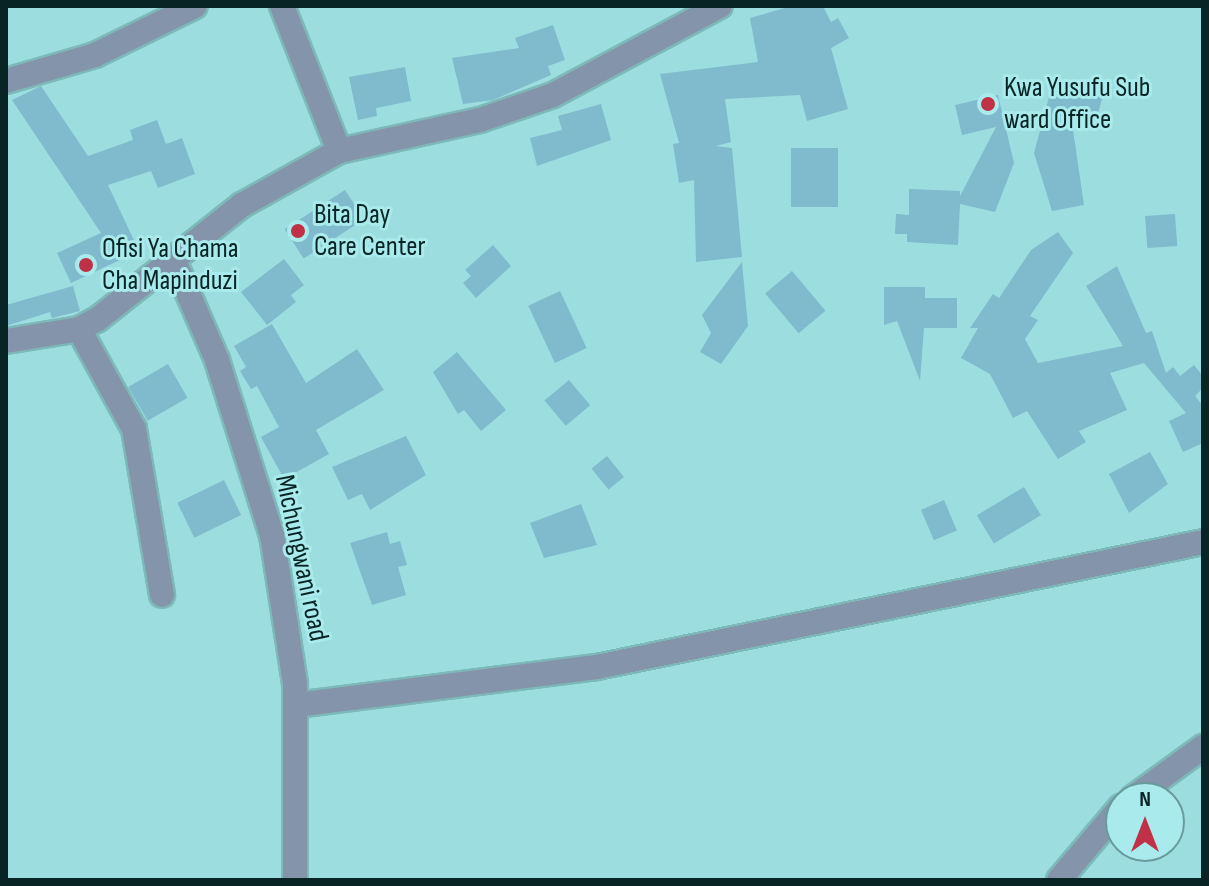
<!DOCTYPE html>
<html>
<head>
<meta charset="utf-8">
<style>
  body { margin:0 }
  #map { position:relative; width:1209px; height:886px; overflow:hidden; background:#9cdedf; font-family:"Sofia Sans Condensed",sans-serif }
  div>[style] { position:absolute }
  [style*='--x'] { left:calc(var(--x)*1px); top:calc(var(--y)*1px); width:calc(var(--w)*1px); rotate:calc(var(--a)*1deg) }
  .building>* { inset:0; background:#7fbbcc; transform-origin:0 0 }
  .roads { filter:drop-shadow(2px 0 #7eb9ba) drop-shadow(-2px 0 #7eb9ba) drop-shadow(0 2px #7eb9ba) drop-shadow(0 -2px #7eb9ba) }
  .street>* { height:24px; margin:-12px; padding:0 12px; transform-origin:12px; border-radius:12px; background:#8494ab }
  .dots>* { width:22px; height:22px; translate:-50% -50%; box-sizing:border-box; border:4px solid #a9ebed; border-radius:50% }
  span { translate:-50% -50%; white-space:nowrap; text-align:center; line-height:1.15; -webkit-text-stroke:6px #a9ebed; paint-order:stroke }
  .poi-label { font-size:28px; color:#082424 }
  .left { translate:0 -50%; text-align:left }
  .street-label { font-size:28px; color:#082424 }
  .frame { position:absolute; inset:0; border:8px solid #082424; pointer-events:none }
  .north { position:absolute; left:1105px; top:782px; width:80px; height:80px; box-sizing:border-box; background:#a9ebed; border:2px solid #699b9d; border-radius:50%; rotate:0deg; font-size:22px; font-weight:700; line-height:32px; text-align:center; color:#082424 }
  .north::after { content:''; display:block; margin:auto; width:28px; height:36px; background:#c03046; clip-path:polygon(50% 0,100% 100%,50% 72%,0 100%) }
</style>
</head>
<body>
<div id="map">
  <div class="building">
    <div style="clip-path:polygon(792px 6px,823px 6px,831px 22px,838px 18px,849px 38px,831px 48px,848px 109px,807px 121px,800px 95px,725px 99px,731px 142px,716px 146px,732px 148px,742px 257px,696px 262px,694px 180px,679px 183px,673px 144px,679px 143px,660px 74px,758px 62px,750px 18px)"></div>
    <div style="clip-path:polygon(553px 25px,565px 60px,548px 66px,551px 75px,493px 100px,463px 104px,452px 58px,519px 48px,515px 38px)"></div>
    <div style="clip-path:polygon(405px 67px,411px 101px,376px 108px,377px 116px,358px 120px,349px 77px)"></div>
    <div style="clip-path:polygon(1053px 82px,1103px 95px,1094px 129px,1072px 123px,1084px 205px,1052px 211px,1034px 153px)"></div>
    <div style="clip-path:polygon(41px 86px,88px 156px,133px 140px,130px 130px,157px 120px,166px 144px,182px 138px,195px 174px,158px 188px,151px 171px,108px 185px,139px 251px,71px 283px,57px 253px,101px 233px,12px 100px)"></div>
    <div style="clip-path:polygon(998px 95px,1014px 163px,995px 212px,960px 204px,958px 245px,907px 242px,907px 234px,895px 234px,896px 214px,909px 215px,909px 189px,960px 191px,960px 196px,996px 127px,962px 135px,955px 105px)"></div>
    <div style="clip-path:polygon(601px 104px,611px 140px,537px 166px,530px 138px,562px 130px,558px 116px)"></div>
    <div style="left:791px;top:148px;width:47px;height:59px"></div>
    <div style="left:345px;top:190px;width:35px;height:72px;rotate:57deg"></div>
    <div style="left:1175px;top:214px;width:32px;height:30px;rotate:86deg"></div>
    <div style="clip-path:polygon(1058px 232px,1073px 253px,1030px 316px,1038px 320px,1025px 339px,1038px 363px,1123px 346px,1086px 286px,1117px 266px,1146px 333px,1152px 331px,1166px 373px,1173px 367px,1180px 376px,1194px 365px,1203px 376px,1203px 388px,1195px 396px,1203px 406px,1203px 443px,1183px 452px,1169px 421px,1186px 413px,1144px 363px,1110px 373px,1127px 410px,1079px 431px,1086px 442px,1058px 459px,1027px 411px,1013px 418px,990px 374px,961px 358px,978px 328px,970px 328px,993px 294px,999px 298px,1031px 250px)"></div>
    <div style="clip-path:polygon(493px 245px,511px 266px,476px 298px,463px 283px,471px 276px,465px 270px)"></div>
    <div style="clip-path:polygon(284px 259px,304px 285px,291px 295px,296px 302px,267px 325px,241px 292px)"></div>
    <div style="clip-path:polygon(742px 262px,748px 326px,721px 364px,700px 352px,711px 333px,702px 315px)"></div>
    <div style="left:792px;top:271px;width:52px;height:35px;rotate:50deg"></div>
    <div style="clip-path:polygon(73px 286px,80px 311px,52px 318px,50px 312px,6px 326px,6px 305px)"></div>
    <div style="clip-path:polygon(884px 287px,925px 287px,925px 298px,957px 298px,957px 328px,924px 328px,920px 381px,897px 321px,884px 325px)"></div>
    <div style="left:560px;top:291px;width:63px;height:35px;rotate:65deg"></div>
    <div style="clip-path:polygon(272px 324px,306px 383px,357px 349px,384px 390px,316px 430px,329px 454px,284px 479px,261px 437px,279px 427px,257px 386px,251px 389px,240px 371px,246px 367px,234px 346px)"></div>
    <div style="clip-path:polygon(457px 352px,506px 410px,481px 431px,464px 410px,458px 414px,433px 372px)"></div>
    <div style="left:168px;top:364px;width:39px;height:46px;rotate:60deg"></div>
    <div style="left:569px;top:380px;width:33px;height:32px;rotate:50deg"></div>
    <div style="clip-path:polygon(406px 436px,426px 475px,370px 510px,362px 494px,348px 500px,332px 467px)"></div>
    <div style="clip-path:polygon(1150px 452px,1168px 484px,1129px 513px,1109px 474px)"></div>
    <div style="left:607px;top:456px;width:27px;height:20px;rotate:51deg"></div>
    <div style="left:224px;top:480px;width:39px;height:52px;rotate:64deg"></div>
    <div style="left:1024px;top:487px;width:33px;height:55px;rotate:59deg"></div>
    <div style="left:944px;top:500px;width:33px;height:25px;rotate:67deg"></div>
    <div style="clip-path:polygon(581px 504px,597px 545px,544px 558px,530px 523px)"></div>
    <div style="clip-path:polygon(387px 532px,390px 544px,400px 541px,407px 565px,398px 567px,406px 595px,372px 605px,350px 543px)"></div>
  </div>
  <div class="roads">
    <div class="street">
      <div style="--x:282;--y:6;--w:156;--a:68.5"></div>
      <div style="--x:6;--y:81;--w:93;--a:-16.3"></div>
      <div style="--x:95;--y:55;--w:111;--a:-26.1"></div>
      <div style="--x:174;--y:261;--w:108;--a:66.5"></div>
      <div style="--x:217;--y:360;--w:183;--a:72.6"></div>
      <div style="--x:272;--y:535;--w:151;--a:81.2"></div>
      <div style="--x:295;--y:684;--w:196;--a:90"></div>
      <div style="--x:79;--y:329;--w:114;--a:61.2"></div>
      <div style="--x:134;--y:429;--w:168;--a:80.4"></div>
      <div style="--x:6;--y:341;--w:74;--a:-9.3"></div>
      <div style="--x:79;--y:329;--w:21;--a:-28"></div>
      <div style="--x:98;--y:319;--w:184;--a:-38.4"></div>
      <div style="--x:242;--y:205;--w:111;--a:-29.1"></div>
      <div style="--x:339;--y:151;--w:144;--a:-12.4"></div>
      <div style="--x:480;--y:120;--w:77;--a:-18.9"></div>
      <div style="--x:553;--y:95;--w:189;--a:-28.1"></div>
      <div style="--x:296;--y:705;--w:303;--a:-7.2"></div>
      <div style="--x:597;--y:667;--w:619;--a:-11.65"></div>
      <div style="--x:1133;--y:798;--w:87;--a:-36.1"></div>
      <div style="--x:1059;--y:880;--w:96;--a:-49.7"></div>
    </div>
  </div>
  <div class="dots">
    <div style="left:988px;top:104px;background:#c03046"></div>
    <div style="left:298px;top:231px;background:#c03046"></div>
    <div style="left:86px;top:265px;background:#c03046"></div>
  </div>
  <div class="poi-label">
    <span class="left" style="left:1004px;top:104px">Kwa Yusufu Sub<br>ward Office</span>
    <span class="left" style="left:314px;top:231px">Bita Day<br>Care Center</span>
    <span class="left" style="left:102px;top:265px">Ofisi Ya Chama<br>Cha Mapinduzi</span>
  </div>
  <div class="street-label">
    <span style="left:301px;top:558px;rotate:78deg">Michungwani road</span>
  </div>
  <div class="frame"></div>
  <div class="north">N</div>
</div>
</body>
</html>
